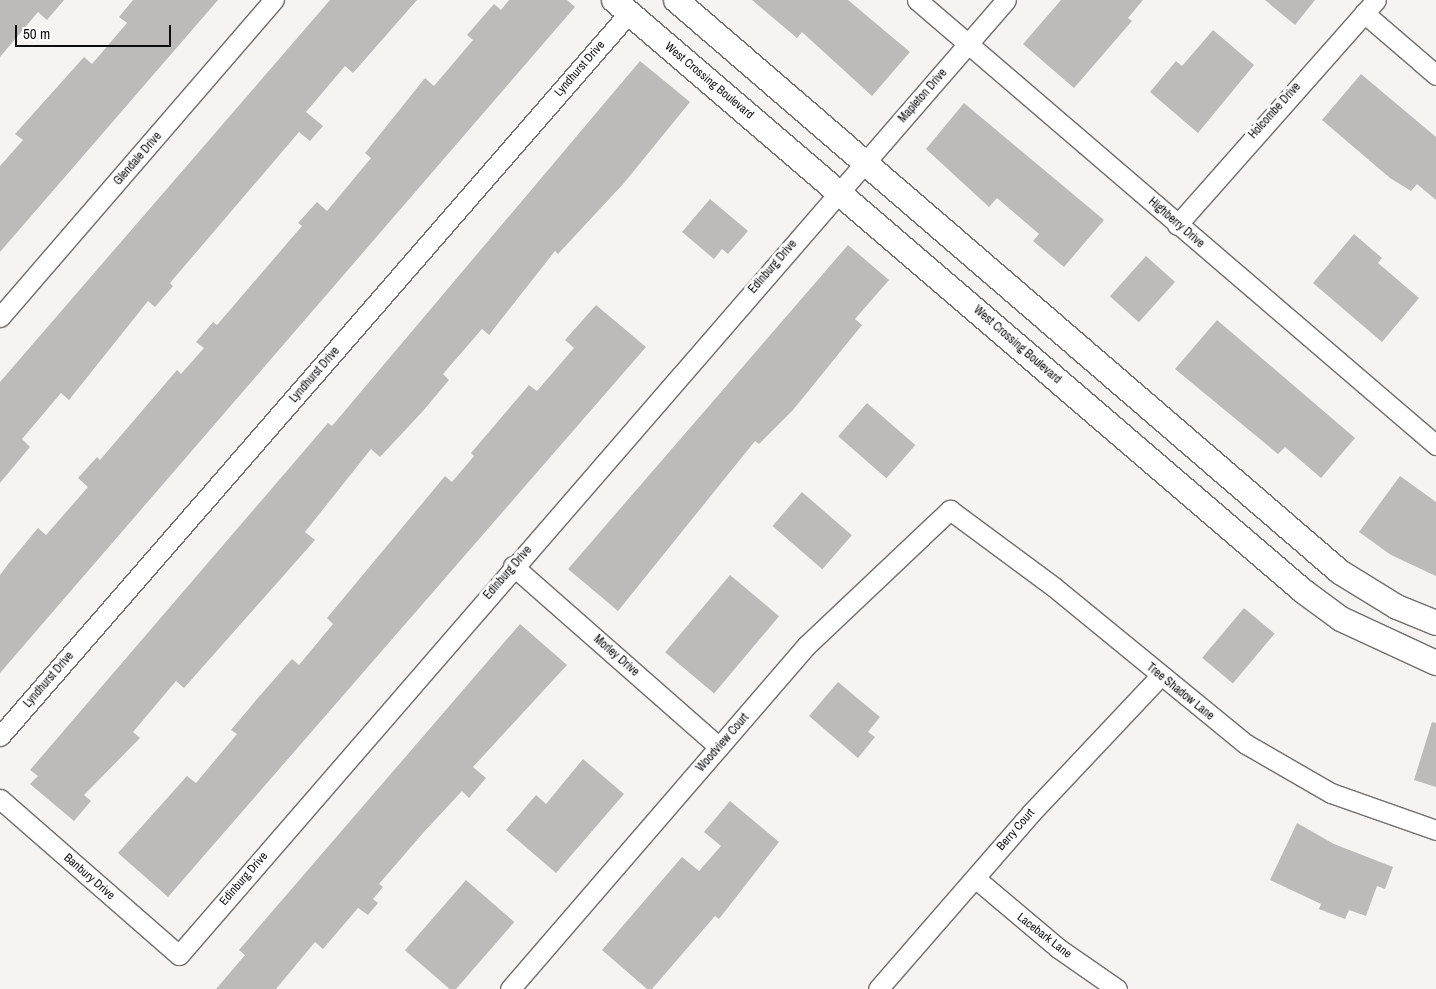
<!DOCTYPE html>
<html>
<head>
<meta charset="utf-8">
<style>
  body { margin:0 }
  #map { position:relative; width:1436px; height:989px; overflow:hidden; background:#f7f3f1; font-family:"Archivo Narrow",sans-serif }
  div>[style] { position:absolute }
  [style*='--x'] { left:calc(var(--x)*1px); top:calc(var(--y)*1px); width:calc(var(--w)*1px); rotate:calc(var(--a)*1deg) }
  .building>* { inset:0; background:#bebab9; transform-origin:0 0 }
  .roads { filter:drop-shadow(1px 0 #716e6c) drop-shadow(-1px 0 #716e6c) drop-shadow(0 1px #716e6c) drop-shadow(0 -1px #716e6c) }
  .minor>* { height:19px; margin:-9.5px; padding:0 9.5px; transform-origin:9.5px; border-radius:9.5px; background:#fff }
  .tertiary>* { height:24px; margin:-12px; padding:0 12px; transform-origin:12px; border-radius:12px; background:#fff }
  span { translate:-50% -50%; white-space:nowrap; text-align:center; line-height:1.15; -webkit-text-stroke:5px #fff; paint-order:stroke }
  .street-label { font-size:12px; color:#0e0d0d }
  .scale { position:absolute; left:15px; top:25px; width:156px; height:22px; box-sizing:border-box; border:2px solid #0e0d0d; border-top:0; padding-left:6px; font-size:15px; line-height:18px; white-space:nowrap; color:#0e0d0d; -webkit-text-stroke:4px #fff; paint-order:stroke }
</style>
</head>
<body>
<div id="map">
  <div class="building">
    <div style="clip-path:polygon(0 0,64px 0,47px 20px,38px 12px,0 57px)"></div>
    <div style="clip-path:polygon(133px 0,218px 0,0 252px,0 166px,23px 140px,15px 134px,84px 57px,92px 64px,127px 23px,119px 17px)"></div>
    <div style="clip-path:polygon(330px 0,417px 0,353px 73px,345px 66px,306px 112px,323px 126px,310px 141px,299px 132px,170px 283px,173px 286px,155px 307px,148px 301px,69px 400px,61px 393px,22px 439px,30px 447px,0 483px,0 382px)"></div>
    <div style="clip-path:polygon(509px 0,567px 0,575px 7px,0 673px,0 575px,9px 563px,38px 528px,46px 535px,88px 487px,78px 478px,97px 457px,100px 460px,177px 370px,181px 374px,204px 348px,196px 342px,213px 322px,217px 325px,302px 226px,298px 223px,317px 202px,327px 211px,371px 158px,365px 153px,425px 78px,434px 86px,473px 40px,467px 35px,494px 4px,501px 10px)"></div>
    <div style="clip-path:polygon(752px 0,848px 0,910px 52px,872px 96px,802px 32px,797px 38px)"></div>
    <div style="clip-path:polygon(1061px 0,1143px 0,1128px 18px,1132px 21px,1074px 88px,1023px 44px)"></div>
    <div style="clip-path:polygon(1265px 0,1315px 0,1295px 25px)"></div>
    <div style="clip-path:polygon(1213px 30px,1254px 65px,1198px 133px,1150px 92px,1176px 61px,1182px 66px)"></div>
    <div style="clip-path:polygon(640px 61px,690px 102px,624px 183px,558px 254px,555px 251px,489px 335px,482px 329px,443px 374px,449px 380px,423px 411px,380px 457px,371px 449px,305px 532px,315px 540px,184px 688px,176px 681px,133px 732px,140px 738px,84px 795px,91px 801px,74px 821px,30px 784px,38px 776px,30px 770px,328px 423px,332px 426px)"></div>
    <div style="clip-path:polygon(1361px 74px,1436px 137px,1436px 200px,1417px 184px,1411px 191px,1390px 178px,1322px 120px)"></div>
    <div style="clip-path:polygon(964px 103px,1104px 220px,1064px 267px,1033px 241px,1039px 234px,997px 198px,989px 207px,926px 149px)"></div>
    <div style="clip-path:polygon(710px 199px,748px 231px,728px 254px,722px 249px,714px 259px,682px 232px)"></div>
    <div style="clip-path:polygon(1354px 234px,1382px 258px,1378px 263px,1419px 298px,1382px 342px,1313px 283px)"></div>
    <div style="clip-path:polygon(848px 245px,889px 280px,855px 319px,862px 325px,793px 410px,759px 444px,755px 441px,618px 611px,568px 569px)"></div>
    <div style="left:1146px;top:256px;width:39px;height:54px;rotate:42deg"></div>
    <div style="clip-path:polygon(596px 305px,646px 347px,168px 897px,118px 853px,187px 776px,196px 783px,237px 734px,231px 730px,257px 699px,292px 659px,299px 665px,333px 624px,327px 618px,445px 476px,452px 482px,474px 456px,471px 453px,529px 385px,537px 391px,574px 348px,565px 340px)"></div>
    <div style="clip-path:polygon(1217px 320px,1355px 438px,1321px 478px,1285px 447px,1278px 454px,1175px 369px)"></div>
    <div style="left:867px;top:403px;width:64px;height:44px;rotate:41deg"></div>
    <div style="clip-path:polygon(1400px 476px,1436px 502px,1436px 576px,1391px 555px,1359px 532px)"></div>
    <div style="left:802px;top:492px;width:66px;height:45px;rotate:41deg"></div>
    <div style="left:730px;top:575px;width:64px;height:101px;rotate:40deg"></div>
    <div style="left:1244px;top:608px;width:40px;height:65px;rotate:40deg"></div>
    <div style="clip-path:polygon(520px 624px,567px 665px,473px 767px,486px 778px,469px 798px,462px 791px,423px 833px,379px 884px,383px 887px,373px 899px,378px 903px,368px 915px,358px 908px,323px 949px,315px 942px,276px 989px,216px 989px,245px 955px,239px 950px)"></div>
    <div style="clip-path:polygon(838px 682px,880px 717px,868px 732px,875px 737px,858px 758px,809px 716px)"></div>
    <div style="clip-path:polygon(1432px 722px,1436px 723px,1436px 787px,1414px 780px)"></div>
    <div style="clip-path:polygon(583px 759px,624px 794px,556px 873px,506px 830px,536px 795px,546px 804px)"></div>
    <div style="clip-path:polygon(730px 801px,779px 842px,719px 919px,715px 916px,652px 989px,647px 989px,602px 950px,682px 857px,699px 871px,721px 846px,704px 832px)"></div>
    <div style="clip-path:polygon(1297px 823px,1334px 844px,1393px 867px,1385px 889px,1377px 886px,1366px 916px,1349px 910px,1345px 919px,1319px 909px,1321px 904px,1270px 880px)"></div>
    <div style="left:466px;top:880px;width:64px;height:93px;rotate:41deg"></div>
  </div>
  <div class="roads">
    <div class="minor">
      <div style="--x:917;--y:0;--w:684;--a:40.61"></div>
      <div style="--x:1364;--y:13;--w:95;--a:40.7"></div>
      <div style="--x:1177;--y:225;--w:300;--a:-48.5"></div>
      <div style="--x:0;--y:317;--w:419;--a:-49.2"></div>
      <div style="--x:513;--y:566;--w:274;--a:41.3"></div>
      <div style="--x:0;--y:736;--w:958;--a:-48.98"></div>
      <div style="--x:0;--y:799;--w:237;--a:41.1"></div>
      <div style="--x:179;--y:955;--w:1263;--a:-49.11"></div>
      <div style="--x:975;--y:878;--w:109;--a:40.1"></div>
      <div style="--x:1058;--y:948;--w:72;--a:34.8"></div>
      <div style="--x:510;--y:989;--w:454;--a:-49.2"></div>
      <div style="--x:807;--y:645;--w:197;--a:-43.4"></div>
      <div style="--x:950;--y:510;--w:129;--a:36.5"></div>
      <div style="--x:1054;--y:587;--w:248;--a:39.3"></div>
      <div style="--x:1246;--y:744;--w:98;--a:30"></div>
      <div style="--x:1331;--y:793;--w:111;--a:19.4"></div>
      <div style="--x:878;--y:989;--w:233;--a:-49"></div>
      <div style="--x:1031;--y:813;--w:188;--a:-46.7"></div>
    </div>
    <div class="tertiary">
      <div style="--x:614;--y:0;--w:908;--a:40.62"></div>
      <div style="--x:1303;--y:591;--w:47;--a:36.4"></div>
      <div style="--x:1341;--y:619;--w:105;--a:24.9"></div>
      <div style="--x:676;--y:0;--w:876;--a:40.74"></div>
      <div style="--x:1340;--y:572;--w:67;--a:31.6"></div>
      <div style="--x:1397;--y:607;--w:42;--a:22.3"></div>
    </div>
  </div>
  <div class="street-label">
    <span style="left:580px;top:69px;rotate:-49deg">Lyndhurst Drive</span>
    <span style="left:709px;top:81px;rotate:40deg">West Crossing Boulevard</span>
    <span style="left:923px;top:96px;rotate:-49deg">Mapleton Drive</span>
    <span style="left:1275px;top:111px;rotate:-48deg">Holcombe Drive</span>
    <span style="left:138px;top:159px;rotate:-49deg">Glendale Drive</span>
    <span style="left:1176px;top:223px;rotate:41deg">Highberry Drive</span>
    <span style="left:773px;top:267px;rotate:-49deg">Edinburg Drive</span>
    <span style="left:1017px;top:345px;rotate:41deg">West Crossing Boulevard</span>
    <span style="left:315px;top:375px;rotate:-49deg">Lyndhurst Drive</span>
    <span style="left:508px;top:573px;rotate:-49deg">Edinburg Drive</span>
    <span style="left:616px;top:656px;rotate:41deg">Morley Drive</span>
    <span style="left:49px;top:680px;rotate:-49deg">Lyndhurst Drive</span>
    <span style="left:1180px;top:692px;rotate:39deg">Tree Shadow Lane</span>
    <span style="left:723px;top:743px;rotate:-49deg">Woodview Court</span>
    <span style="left:1016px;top:830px;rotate:-49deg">Berry Court</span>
    <span style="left:89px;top:877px;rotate:41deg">Banbury Drive</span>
    <span style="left:244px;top:879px;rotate:-49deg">Edinburg Drive</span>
    <span style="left:1044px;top:936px;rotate:38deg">Lacebark Lane</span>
  </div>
  <div class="scale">50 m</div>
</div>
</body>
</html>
